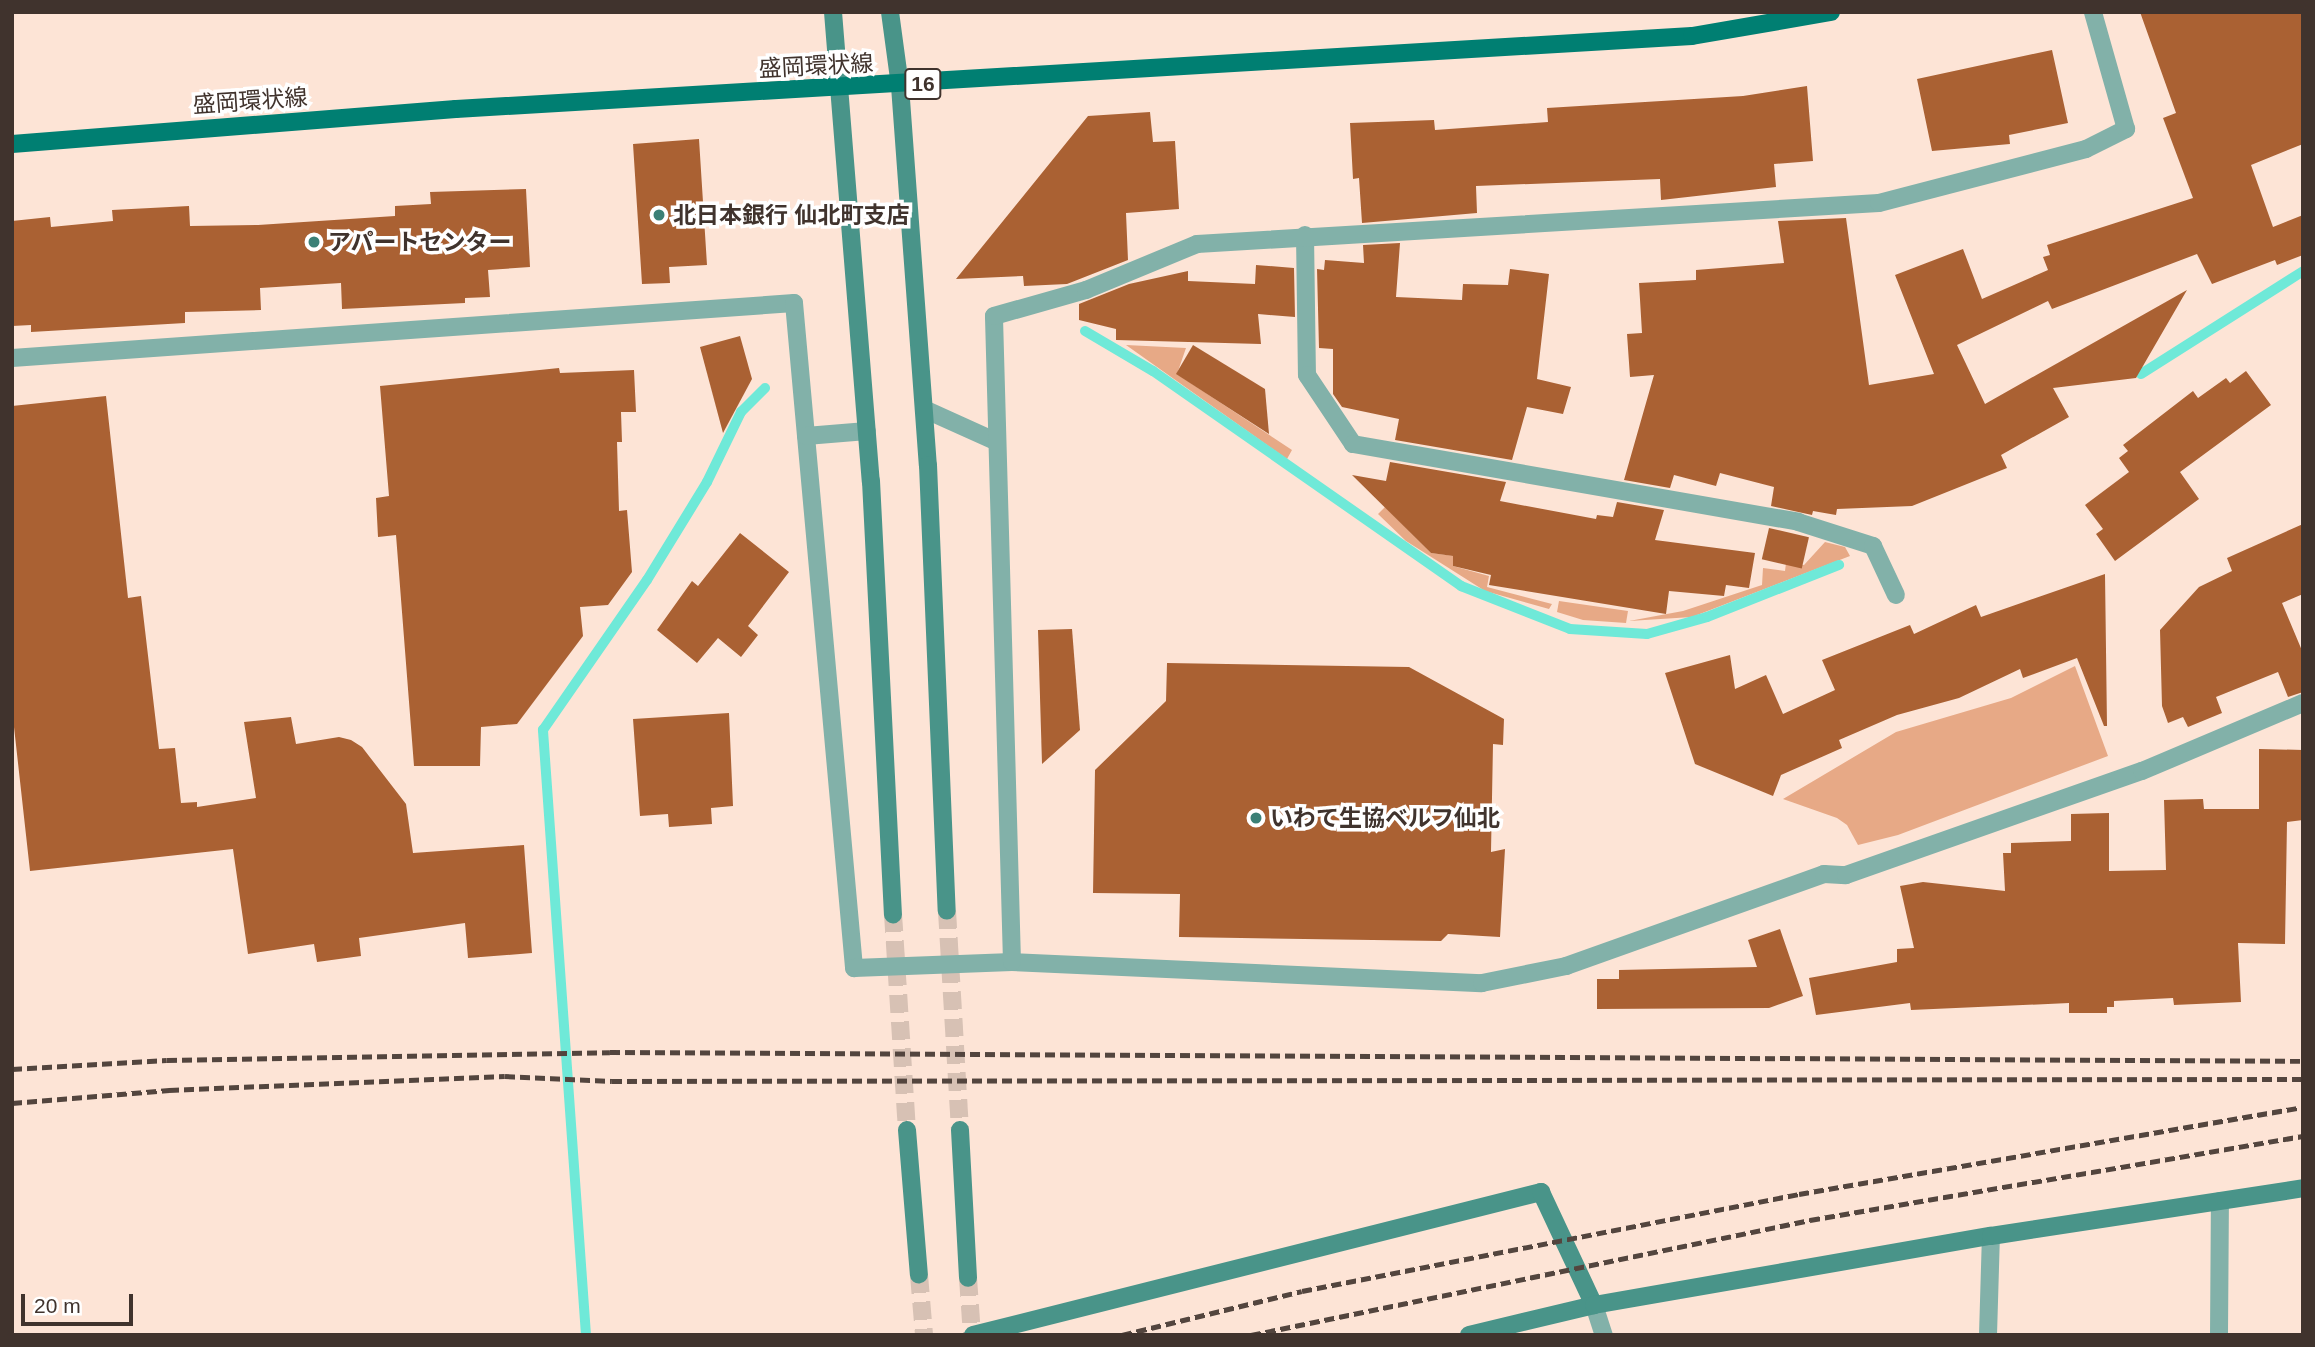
<!DOCTYPE html>
<html>
<head>
<meta charset="utf-8">
<style>
  body { margin:0 }
  #map { position:relative; width:2315px; height:1347px; overflow:hidden; background:#fde4d6; font-family:Arial,"Noto Sans JP",sans-serif }
  div>[style] { position:absolute }
  [style*='--x'] { left:calc(var(--x)*1px); top:calc(var(--y)*1px); width:calc(var(--w)*1px); rotate:calc(var(--a)*1deg) }
  .green>* { inset:0; background:#e7a986 }
  .stream>* { height:10px; margin:-5px; padding:0 5px; transform-origin:5px; border-radius:5px; background:#6fe9d8 }
  .building>* { inset:0; background:#aa6133; transform-origin:0 0 }
  .secondary-tunnel>* { height:18px; margin-top:-9px; transform-origin:0; background:repeating-linear-gradient(90deg,#d7c1b4 0 18px,transparent 0 27px) }
  .street>* { height:18px; margin:-9px; padding:0 9px; transform-origin:9px; border-radius:9px; background:#82b1a9 }
  .secondary>* { height:18px; margin:-9px; padding:0 9px; transform-origin:9px; border-radius:9px; background:#499489 }
  .primary>* { height:18px; margin:-9px; padding:0 9px; transform-origin:9px; border-radius:9px; background:#007f72 }
  .rail>* { height:5px; margin-top:-2.5px; transform-origin:0; background:repeating-linear-gradient(90deg,#53453e 0 10px,transparent 0 15px) }
  .dots>* { width:19px; height:19px; translate:-50% -50%; box-sizing:border-box; border:4px solid #fff; border-radius:50% }
  span { translate:-50% -50%; white-space:nowrap; text-align:center; line-height:1.15; -webkit-text-stroke:7px #fff; paint-order:stroke }
  .shield-label span { padding:2px 5px; background:#fff; border:2px solid; border-radius:5px; -webkit-text-stroke-width:0 }
  .shield-label { font-size:21px; color:#40332d; font-weight:700 }
  .street-label { font-size:23px; color:#40332d }
  .poi-label { font-size:23px; color:#40332d; font-weight:700 }
  .left { translate:0 -50%; text-align:left }
  .frame { position:absolute; inset:0; border:14px solid #40332d; pointer-events:none }
  .scale { position:absolute; left:21px; top:1294px; width:112px; height:32px; box-sizing:border-box; border:4px solid #40332d; border-top:0; padding-left:9px; font-size:21px; line-height:24px; white-space:nowrap; color:#40332d; -webkit-text-stroke:5px #fff; paint-order:stroke }
</style>
</head>
<body>
<div id="map">
  <div class="green">
    <div style="clip-path:polygon(1126px 345px,1186px 348px,1177px 374px,1292px 450px,1287px 459px)"></div>
    <div style="clip-path:polygon(1385px 507px,1431px 553px,1454px 556px,1453px 566px,1489px 576px,1487px 587px,1552px 604px,1549px 609px,1485px 591px,1406px 541px,1378px 514px)"></div>
    <div style="clip-path:polygon(1825px 542px,1845px 547px,1850px 556px,1692px 617px,1629px 621px,1683px 611px,1762px 585px,1763px 568px,1785px 571px,1786px 563px,1804px 565px)"></div>
    <div style="clip-path:polygon(1559px 601px,1628px 611px,1626px 623px,1583px 620px,1557px 612px)"></div>
    <div style="clip-path:polygon(2075px 666px,2108px 756px,1898px 835px,1858px 845px,1847px 825px,1837px 818px,1783px 799px,1896px 732px,2011px 698px)"></div>
  </div>
  <div class="stream">
    <div style="--x:1085;--y:331;--w:79;--a:30.5"></div>
    <div style="--x:1153;--y:371;--w:376;--a:34.9"></div>
    <div style="--x:1461;--y:586;--w:117;--a:21.5"></div>
    <div style="--x:1570;--y:629;--w:77;--a:3.7"></div>
    <div style="--x:1647;--y:634;--w:62;--a:-15.8"></div>
    <div style="--x:1707;--y:617;--w:142;--a:-21.5"></div>
    <div style="--x:2141;--y:374;--w:192;--a:-32.4"></div>
    <div style="--x:586;--y:1335;--w:607;--a:-94.07"></div>
    <div style="--x:543;--y:730;--w:183;--a:-55.3"></div>
    <div style="--x:647;--y:580;--w:115;--a:-58.5"></div>
    <div style="--x:707;--y:482;--w:78;--a:-64.1"></div>
    <div style="--x:741;--y:412;--w:34;--a:-45"></div>
  </div>
  <div class="building">
    <div style="clip-path:polygon(2140px 12px,2303px 12px,2303px 144px,2251px 165px,2273px 227px,2303px 215px,2303px 255px,2277px 265px,2275px 260px,2212px 284px,2197px 254px,2052px 309px,2048px 301px,1957px 345px,1985px 404px,2187px 290px,2136px 378px,2053px 388px,2069px 417px,2001px 455px,2007px 468px,1912px 506px,1837px 509px,1836px 515px,1813px 511px,1812px 515px,1771px 506px,1774px 487px,1720px 473px,1716px 486px,1674px 475px,1670px 488px,1624px 480px,1654px 375px,1630px 377px,1627px 334px,1642px 333px,1639px 283px,1696px 280px,1696px 270px,1784px 263px,1778px 221px,1846px 218px,1869px 385px,1934px 374px,1895px 275px,1963px 249px,1982px 299px,2048px 270px,2043px 257px,2050px 255px,2047px 245px,2193px 198px,2163px 118px,2176px 113px)"></div>
    <div style="clip-path:polygon(2052px 50px,2068px 123px,2009px 135px,2010px 144px,1932px 151px,1917px 79px)"></div>
    <div style="clip-path:polygon(1807px 86px,1813px 161px,1774px 164px,1776px 187px,1661px 200px,1660px 179px,1476px 186px,1477px 213px,1362px 223px,1359px 178px,1353px 179px,1350px 123px,1434px 120px,1435px 130px,1548px 122px,1547px 108px,1743px 96px)"></div>
    <div style="clip-path:polygon(1150px 112px,1153px 142px,1175px 141px,1179px 209px,1126px 213px,1128px 260px,1067px 284px,1024px 286px,1023px 276px,956px 279px,1088px 116px)"></div>
    <div style="clip-path:polygon(699px 139px,707px 265px,669px 267px,670px 283px,642px 284px,633px 144px)"></div>
    <div style="clip-path:polygon(526px 189px,530px 267px,488px 270px,490px 297px,465px 298px,465px 303px,342px 309px,341px 283px,260px 288px,261px 310px,185px 312px,185px 323px,31px 332px,31px 325px,12px 326px,12px 221px,50px 217px,51px 227px,113px 221px,112px 210px,189px 206px,190px 226px,258px 225px,395px 216px,395px 206px,431px 204px,430px 192px)"></div>
    <div style="clip-path:polygon(1400px 243px,1396px 297px,1462px 300px,1463px 284px,1508px 285px,1510px 269px,1549px 274px,1537px 379px,1571px 387px,1563px 414px,1527px 407px,1512px 460px,1395px 440px,1399px 419px,1342px 407px,1333px 394px,1333px 349px,1319px 348px,1317px 269px,1324px 270px,1325px 260px,1364px 263px,1363px 245px)"></div>
    <div style="clip-path:polygon(1256px 265px,1294px 268px,1295px 317px,1258px 314px,1261px 344px,1116px 340px,1116px 329px,1079px 320px,1079px 304px,1129px 284px,1188px 271px,1188px 281px,1255px 284px)"></div>
    <div style="clip-path:polygon(740px 336px,752px 379px,723px 433px,700px 347px)"></div>
    <div style="clip-path:polygon(1193px 345px,1265px 389px,1269px 434px,1176px 374px)"></div>
    <div style="clip-path:polygon(559px 368px,560px 373px,634px 370px,636px 412px,621px 412px,622px 442px,617px 442px,619px 511px,627px 510px,632px 572px,608px 605px,580px 607px,583px 636px,517px 724px,481px 727px,480px 766px,414px 766px,396px 535px,378px 537px,376px 498px,389px 496px,380px 386px)"></div>
    <div style="clip-path:polygon(2246px 371px,2271px 405px,2180px 472px,2199px 499px,2115px 561px,2096px 534px,2103px 529px,2085px 505px,2129px 472px,2119px 458px,2128px 451px,2123px 445px,2193px 391px,2198px 398px,2226px 378px,2230px 383px)"></div>
    <div style="clip-path:polygon(106px 396px,128px 598px,141px 596px,159px 749px,175px 748px,181px 803px,197px 802px,197px 807px,256px 798px,244px 722px,291px 717px,296px 744px,339px 737px,351px 740px,362px 747px,406px 804px,413px 853px,524px 845px,532px 953px,468px 958px,465px 923px,359px 938px,361px 956px,317px 962px,314px 944px,248px 954px,233px 849px,30px 871px,12px 709px,12px 406px)"></div>
    <div style="clip-path:polygon(1390px 462px,1506px 482px,1500px 501px,1596px 519px,1597px 515px,1613px 517px,1617px 502px,1664px 510px,1655px 540px,1755px 553px,1749px 588px,1726px 585px,1724px 596px,1669px 591px,1666px 614px,1489px 585px,1491px 575px,1453px 566px,1453px 556px,1431px 553px,1352px 475px,1386px 481px)"></div>
    <div style="clip-path:polygon(2303px 524px,2303px 594px,2282px 603px,2303px 653px,2303px 692px,2288px 697px,2278px 672px,2216px 697px,2222px 713px,2188px 727px,2183px 717px,2168px 723px,2162px 706px,2160px 630px,2199px 587px,2232px 571px,2227px 558px)"></div>
    <div style="left:1769px;top:528px;width:41px;height:32px;rotate:13deg"></div>
    <div style="clip-path:polygon(740px 533px,789px 572px,748px 626px,758px 635px,741px 657px,718px 638px,697px 663px,657px 630px,692px 581px,698px 586px)"></div>
    <div style="clip-path:polygon(2105px 574px,2107px 726px,2104px 726px,2077px 658px,2023px 678px,2020px 669px,1959px 698px,1897px 715px,1839px 740px,1842px 748px,1781px 775px,1773px 796px,1695px 764px,1665px 673px,1730px 655px,1735px 689px,1766px 675px,1783px 714px,1835px 690px,1822px 660px,1910px 625px,1914px 634px,1976px 605px,1981px 617px)"></div>
    <div style="clip-path:polygon(1072px 629px,1080px 730px,1042px 764px,1038px 630px)"></div>
    <div style="clip-path:polygon(1167px 663px,1409px 667px,1504px 719px,1503px 745px,1493px 744px,1491px 852px,1505px 849px,1500px 937px,1448px 934px,1441px 941px,1179px 937px,1180px 894px,1093px 893px,1095px 770px,1166px 701px)"></div>
    <div style="clip-path:polygon(729px 713px,733px 806px,711px 808px,712px 824px,669px 827px,668px 814px,640px 816px,633px 719px)"></div>
    <div style="clip-path:polygon(2259px 749px,2303px 750px,2303px 820px,2287px 822px,2285px 944px,2238px 943px,2241px 1002px,2174px 1005px,2173px 998px,2114px 1001px,2114px 1007px,2107px 1007px,2107px 1013px,2069px 1013px,2069px 1003px,1911px 1010px,1910px 1003px,1816px 1015px,1809px 978px,1897px 962px,1897px 949px,1914px 948px,1900px 886px,1923px 882px,2005px 891px,2003px 853px,2011px 853px,2011px 843px,2071px 841px,2071px 814px,2109px 813px,2109px 871px,2166px 870px,2164px 800px,2203px 799px,2204px 809px,2259px 809px)"></div>
    <div style="clip-path:polygon(1780px 929px,1803px 996px,1769px 1008px,1597px 1009px,1597px 979px,1619px 979px,1619px 970px,1757px 967px,1748px 940px)"></div>
  </div>
  <div class="secondary-tunnel">
    <div style="--x:947;--y:911;--w:219;--a:86.6"></div>
    <div style="--x:893;--y:914;--w:216;--a:86.3"></div>
    <div style="--x:919;--y:1275;--w:60;--a:85.2"></div>
    <div style="--x:968;--y:1278;--w:57;--a:86"></div>
  </div>
  <div class="street">
    <div style="--x:1305;--y:235;--w:140;--a:89.2"></div>
    <div style="--x:1307;--y:375;--w:83;--a:56.3"></div>
    <div style="--x:1353;--y:444;--w:452;--a:9.9"></div>
    <div style="--x:1798;--y:522;--w:79;--a:17.7"></div>
    <div style="--x:1873;--y:546;--w:54;--a:64.9"></div>
    <div style="--x:12;--y:358;--w:784;--a:-4.02"></div>
    <div style="--x:794;--y:303;--w:668;--a:84.84"></div>
    <div style="--x:854;--y:968;--w:158;--a:-2.2"></div>
    <div style="--x:1012;--y:962;--w:470;--a:2.6"></div>
    <div style="--x:1482;--y:983;--w:86;--a:-11.4"></div>
    <div style="--x:1566;--y:966;--w:274;--a:-19.6"></div>
    <div style="--x:1824;--y:874;--w:22;--a:3"></div>
    <div style="--x:1846;--y:875;--w:314;--a:-19.4"></div>
    <div style="--x:2142;--y:771;--w:175;--a:-22.9"></div>
    <div style="--x:924;--y:409;--w:80;--a:24.3"></div>
    <div style="--x:806;--y:436;--w:61;--a:-4.7"></div>
    <div style="--x:1012;--y:962;--w:646;--a:-91.6"></div>
    <div style="--x:994;--y:316;--w:96;--a:-15.8"></div>
    <div style="--x:1086;--y:290;--w:120;--a:-22.5"></div>
    <div style="--x:1197;--y:244;--w:683;--a:-3.44"></div>
    <div style="--x:1879;--y:203;--w:214;--a:-14.6"></div>
    <div style="--x:2086;--y:149;--w:45;--a:-26.6"></div>
    <div style="--x:2126;--y:129;--w:122;--a:-105.8"></div>
    <div style="--x:1594;--y:1305;--w:32;--a:72"></div>
    <div style="--x:1988;--y:1335;--w:99;--a:-88.3"></div>
    <div style="--x:2219;--y:1335;--w:134;--a:-89.6"></div>
  </div>
  <div class="secondary">
    <div style="--x:833;--y:12;--w:471;--a:85.4"></div>
    <div style="--x:871;--y:481;--w:434;--a:87.1"></div>
    <div style="--x:890;--y:12;--w:75;--a:82.3"></div>
    <div style="--x:900;--y:86;--w:380;--a:85.8"></div>
    <div style="--x:928;--y:465;--w:446;--a:87.6"></div>
    <div style="--x:907;--y:1130;--w:145;--a:85.3"></div>
    <div style="--x:960;--y:1130;--w:148;--a:86.9"></div>
    <div style="--x:973;--y:1335;--w:586;--a:-14.13"></div>
    <div style="--x:1541;--y:1192;--w:125;--a:64.9"></div>
    <div style="--x:1469;--y:1335;--w:129;--a:-13.5"></div>
    <div style="--x:1594;--y:1305;--w:403;--a:-9.9"></div>
    <div style="--x:1991;--y:1236;--w:316;--a:-8.7"></div>
  </div>
  <div class="primary">
    <div style="--x:12;--y:144;--w:445;--a:-4.5"></div>
    <div style="--x:456;--y:109;--w:1238;--a:-3.38"></div>
    <div style="--x:1692;--y:36;--w:141;--a:-9.8"></div>
  </div>
  <div class="rail">
    <div style="--x:12;--y:1069;--w:155;--a:-3.3"></div>
    <div style="--x:167;--y:1060;--w:443;--a:-1"></div>
    <div style="--x:610;--y:1052;--w:1693;--a:0.3"></div>
    <div style="--x:12;--y:1103;--w:158;--a:-4.7"></div>
    <div style="--x:169;--y:1090;--w:336;--a:-2.4"></div>
    <div style="--x:505;--y:1076;--w:107;--a:2.7"></div>
    <div style="--x:612;--y:1081;--w:1691;--a:-0.07"></div>
    <div style="--x:1122;--y:1335;--w:185;--a:-13.7"></div>
    <div style="--x:1302;--y:1291;--w:506;--a:-11.04"></div>
    <div style="--x:1799;--y:1194;--w:511;--a:-9.79"></div>
    <div style="--x:1251;--y:1335;--w:571;--a:-11.62"></div>
    <div style="--x:1810;--y:1220;--w:500;--a:-9.67"></div>
  </div>
  <div class="dots">
    <div style="left:659px;top:215px;background:#3b8076"></div>
    <div style="left:314px;top:242px;background:#3b8076"></div>
    <div style="left:1256px;top:818px;background:#3b8076"></div>
  </div>
  <div class="shield-label">
    <span style="left:923px;top:84px">16</span>
  </div>
  <div class="street-label">
    <span style="left:816px;top:66px;rotate:-3deg">盛岡環状線</span>
    <span style="left:250px;top:101px;rotate:-4deg">盛岡環状線</span>
  </div>
  <div class="poi-label">
    <span class="left" style="left:673px;top:215px">北日本銀行 仙北町支店</span>
    <span class="left" style="left:328px;top:242px">アパートセンター</span>
    <span class="left" style="left:1270px;top:818px">いわて生協ベルフ仙北</span>
  </div>
  <div class="frame"></div>
  <div class="scale">20 m</div>
</div>
</body>
</html>
